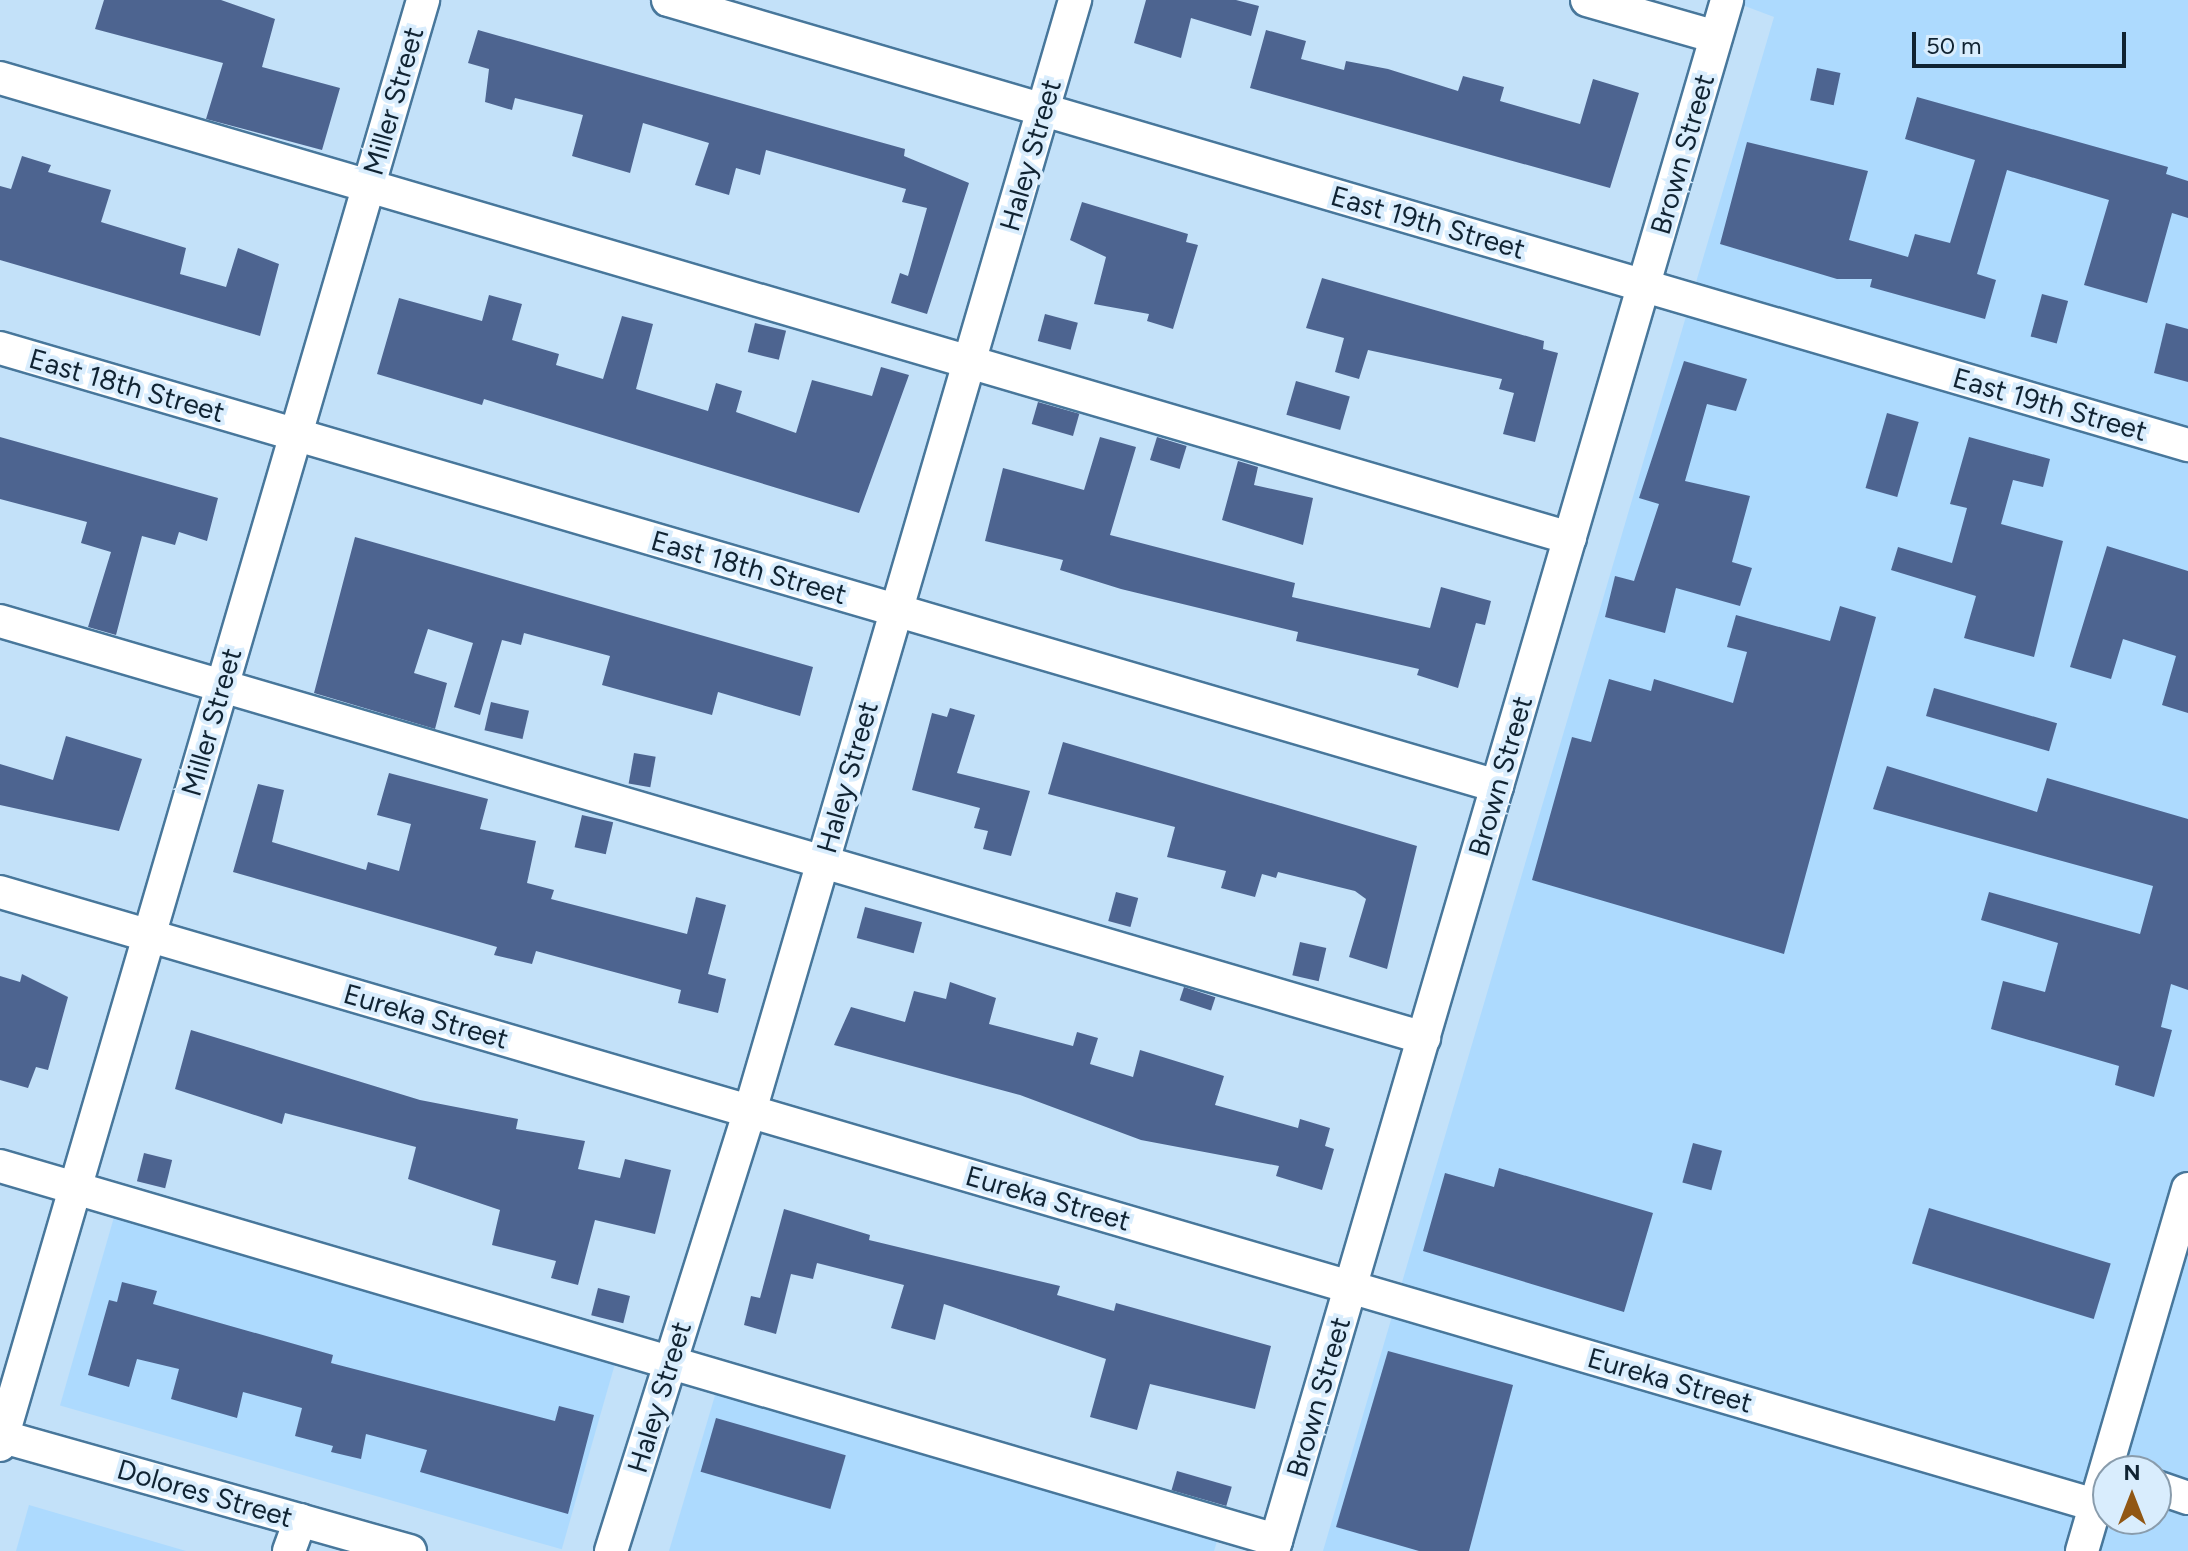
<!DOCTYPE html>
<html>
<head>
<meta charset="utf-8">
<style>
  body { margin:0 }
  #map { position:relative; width:2188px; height:1551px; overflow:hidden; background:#c3e1f9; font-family:Figtree,sans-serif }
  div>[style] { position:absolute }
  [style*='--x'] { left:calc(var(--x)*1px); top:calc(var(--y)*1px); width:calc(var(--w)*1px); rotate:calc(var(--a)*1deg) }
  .built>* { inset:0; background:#addafe; transform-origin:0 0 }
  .building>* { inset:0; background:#4d6490; transform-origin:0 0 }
  .roads { filter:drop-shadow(2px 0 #48779b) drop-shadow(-2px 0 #48779b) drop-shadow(0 2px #48779b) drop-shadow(0 -2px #48779b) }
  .minor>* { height:32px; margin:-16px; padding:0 16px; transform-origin:16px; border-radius:16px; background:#fff }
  span { translate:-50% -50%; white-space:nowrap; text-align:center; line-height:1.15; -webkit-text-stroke:8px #d9edfd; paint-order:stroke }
  .street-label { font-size:28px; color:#102332 }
  .north { position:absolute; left:2092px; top:1455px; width:80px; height:80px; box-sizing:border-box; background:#d9edfd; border:2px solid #899cac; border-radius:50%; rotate:0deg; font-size:22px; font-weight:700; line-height:32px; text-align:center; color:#102332 }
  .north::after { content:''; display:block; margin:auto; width:28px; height:36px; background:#915714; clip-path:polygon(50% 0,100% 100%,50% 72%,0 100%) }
  .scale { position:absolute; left:1912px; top:32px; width:214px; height:36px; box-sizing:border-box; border:4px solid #102332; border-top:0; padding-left:10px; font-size:24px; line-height:28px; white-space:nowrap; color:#102332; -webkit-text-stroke:6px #d9edfd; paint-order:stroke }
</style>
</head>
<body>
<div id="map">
  <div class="built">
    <div style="clip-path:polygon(evenodd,1729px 0,2188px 0,2188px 1551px,1323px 1551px,1774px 17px,1729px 0,2108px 1471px,2156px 1471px,2156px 1519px,2108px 1519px,2108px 1471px)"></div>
    <div style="left:114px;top:1217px;width:522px;height:196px;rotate:16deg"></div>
    <div style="clip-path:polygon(716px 1392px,1218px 1538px,1214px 1551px,669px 1551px)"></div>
    <div style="clip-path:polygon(29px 1505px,186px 1551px,16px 1551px)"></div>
  </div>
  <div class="building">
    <div style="clip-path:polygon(104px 0,221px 0,275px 19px,262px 67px,340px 88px,322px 150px,206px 119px,223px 63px,95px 29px)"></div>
    <div style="clip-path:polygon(1146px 0,1236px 0,1259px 6px,1251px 36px,1191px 18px,1181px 58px,1134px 43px)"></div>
    <div style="clip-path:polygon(478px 30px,905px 149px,904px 156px,969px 183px,927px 314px,891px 303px,900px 273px,908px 276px,927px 208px,902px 202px,906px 189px,766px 150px,760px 175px,736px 168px,729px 195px,695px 185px,709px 143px,643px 123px,630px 173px,572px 156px,583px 115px,515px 98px,512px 110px,485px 102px,489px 69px,468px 63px)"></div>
    <div style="clip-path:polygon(1266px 30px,1306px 41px,1301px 59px,1344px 70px,1346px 61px,1388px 69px,1458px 91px,1463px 76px,1504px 87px,1500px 101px,1580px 124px,1593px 79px,1639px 93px,1610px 188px,1250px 88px)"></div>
    <div style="left:1817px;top:68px;width:24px;height:33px;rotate:12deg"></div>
    <div style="clip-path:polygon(1917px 97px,2168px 167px,2166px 174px,2188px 181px,2188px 218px,2172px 213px,2147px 303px,2084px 285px,2109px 200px,2007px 170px,1977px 274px,1996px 280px,1985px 319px,1870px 287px,1872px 279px,1837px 279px,1720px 244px,1747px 142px,1868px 171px,1849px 240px,1908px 257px,1915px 234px,1950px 243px,1975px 160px,1905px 139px)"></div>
    <div style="clip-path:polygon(22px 156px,51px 165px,48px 172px,111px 190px,101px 222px,186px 248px,180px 274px,226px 287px,238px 248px,279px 264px,260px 336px,0 260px,0 186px,11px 189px)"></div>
    <div style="clip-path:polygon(1082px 202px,1188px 234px,1186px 242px,1198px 245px,1173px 329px,1147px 321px,1149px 314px,1094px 304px,1106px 257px,1070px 240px)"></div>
    <div style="clip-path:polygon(1322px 278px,1544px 341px,1543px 349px,1558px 353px,1535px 442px,1503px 434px,1514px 393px,1499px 389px,1502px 379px,1368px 350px,1359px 379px,1335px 372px,1344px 338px,1306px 328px)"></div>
    <div style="left:2042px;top:294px;width:27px;height:44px;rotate:15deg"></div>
    <div style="clip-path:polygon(489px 295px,522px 304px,512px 340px,559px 354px,556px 365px,603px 379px,622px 316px,653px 324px,636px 389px,708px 411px,716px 383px,742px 391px,736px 412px,796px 433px,812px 380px,872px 396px,881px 367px,909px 375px,859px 513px,484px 399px,482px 405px,377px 374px,399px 298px,482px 321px)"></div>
    <div style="left:1045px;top:314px;width:34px;height:28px;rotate:15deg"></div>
    <div style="left:755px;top:323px;width:32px;height:30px;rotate:14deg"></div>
    <div style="clip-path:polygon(2166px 323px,2188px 329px,2188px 382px,2154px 373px)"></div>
    <div style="clip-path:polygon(1684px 361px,1747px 379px,1736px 411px,1707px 404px,1685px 481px,1750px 496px,1732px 562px,1752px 568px,1740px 606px,1676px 588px,1665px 633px,1605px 617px,1615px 576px,1634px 581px,1659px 504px,1639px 498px)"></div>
    <div style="left:1296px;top:381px;width:56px;height:35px;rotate:16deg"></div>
    <div style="left:1038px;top:402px;width:43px;height:23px;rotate:16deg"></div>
    <div style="left:1887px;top:413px;width:33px;height:78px;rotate:16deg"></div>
    <div style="clip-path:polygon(0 437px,218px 498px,207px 541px,179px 532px,175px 545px,142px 536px,116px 635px,88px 627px,111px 552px,81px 543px,87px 522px,0 499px)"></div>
    <div style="clip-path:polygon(1100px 437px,1136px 447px,1110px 535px,1295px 583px,1292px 597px,1430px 628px,1441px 587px,1491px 601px,1485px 625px,1476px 623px,1458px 688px,1417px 675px,1419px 669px,1296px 641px,1298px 632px,1121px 589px,1060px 570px,1063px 560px,985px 541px,1003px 468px,1084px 490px)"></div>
    <div style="left:1157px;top:437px;width:31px;height:24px;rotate:17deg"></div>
    <div style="clip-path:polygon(1969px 437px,2050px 459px,2043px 487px,2013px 480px,2001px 524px,2063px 541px,2034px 657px,1964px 638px,1976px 596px,1891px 570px,1898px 547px,1952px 563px,1967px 508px,1950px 504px)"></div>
    <div style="clip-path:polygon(1238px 461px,1258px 467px,1254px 485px,1313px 498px,1303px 545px,1222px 520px)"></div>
    <div style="clip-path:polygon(355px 537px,813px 667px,800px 716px,718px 692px,712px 715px,602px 685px,610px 656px,524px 633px,521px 645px,502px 640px,480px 715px,454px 707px,473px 643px,428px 629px,414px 673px,447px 683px,435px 729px,314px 693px)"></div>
    <div style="clip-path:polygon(2107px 546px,2188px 571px,2188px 713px,2162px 705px,2176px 656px,2123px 639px,2111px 679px,2070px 667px)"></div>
    <div style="clip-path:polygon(1840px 606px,1876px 617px,1784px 954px,1532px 880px,1572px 737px,1591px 742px,1609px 679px,1651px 691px,1654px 679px,1733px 703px,1747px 652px,1727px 647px,1736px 615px,1830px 641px)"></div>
    <div style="left:1934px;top:688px;width:128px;height:29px;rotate:16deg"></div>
    <div style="left:491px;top:702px;width:39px;height:29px;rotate:13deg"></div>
    <div style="clip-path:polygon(950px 708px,975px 715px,957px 773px,1030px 791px,1011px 856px,983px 849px,988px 831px,974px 828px,980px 808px,912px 790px,932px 713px,947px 717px)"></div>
    <div style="clip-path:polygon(66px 736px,142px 759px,119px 831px,0 805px,0 764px,53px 780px)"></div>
    <div style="clip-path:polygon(1063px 742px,1417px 846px,1387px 969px,1349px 957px,1366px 899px,1355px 891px,1278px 872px,1276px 878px,1262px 874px,1255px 897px,1221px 888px,1226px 871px,1167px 857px,1175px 827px,1048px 794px)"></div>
    <div style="left:634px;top:753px;width:22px;height:31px;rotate:10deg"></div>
    <div style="clip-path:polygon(1887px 766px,2037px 812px,2047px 778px,2188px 819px,2188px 990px,2171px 984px,2161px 1027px,2172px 1030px,2154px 1097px,2115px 1085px,2119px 1066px,1991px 1029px,2003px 981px,2045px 992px,2058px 943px,1981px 920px,1989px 892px,2140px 934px,2153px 886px,1873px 809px)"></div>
    <div style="clip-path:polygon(389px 773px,488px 799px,480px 829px,536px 841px,527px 883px,554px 890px,551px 899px,687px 934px,696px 897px,726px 905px,708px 974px,726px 979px,718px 1013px,678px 1003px,681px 990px,536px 951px,532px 964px,494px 955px,497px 947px,233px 872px,258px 784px,284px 790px,272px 842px,366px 870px,368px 862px,399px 871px,411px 824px,377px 815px)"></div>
    <div style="left:582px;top:815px;width:32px;height:33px;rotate:13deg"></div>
    <div style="left:1116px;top:892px;width:23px;height:30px;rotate:15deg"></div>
    <div style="left:865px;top:907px;width:59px;height:32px;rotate:15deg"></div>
    <div style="left:1300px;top:942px;width:27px;height:34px;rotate:13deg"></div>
    <div style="clip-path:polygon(22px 974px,68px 997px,48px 1070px,36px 1067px,28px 1088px,0 1080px,0 976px,20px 982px)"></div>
    <div style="clip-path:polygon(950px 982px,996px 998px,989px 1024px,1073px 1046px,1077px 1032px,1098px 1038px,1090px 1064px,1133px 1077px,1140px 1050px,1224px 1076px,1215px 1105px,1298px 1128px,1300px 1119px,1330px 1128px,1325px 1146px,1334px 1149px,1322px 1190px,1276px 1176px,1279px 1166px,1141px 1140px,1020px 1095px,834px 1045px,851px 1007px,905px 1022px,914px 991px,946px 999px)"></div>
    <div style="left:1184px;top:987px;width:33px;height:14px;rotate:18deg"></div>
    <div style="clip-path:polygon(191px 1030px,420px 1100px,518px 1119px,516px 1129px,585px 1141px,578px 1169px,620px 1178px,625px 1159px,671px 1170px,655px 1234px,595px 1220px,578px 1285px,551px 1278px,556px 1261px,492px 1245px,500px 1210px,408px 1179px,416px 1147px,285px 1113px,282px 1124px,175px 1089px)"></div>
    <div style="left:1693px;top:1143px;width:30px;height:41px;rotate:15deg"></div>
    <div style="left:144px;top:1153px;width:29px;height:29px;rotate:14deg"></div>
    <div style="clip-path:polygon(1499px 1168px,1653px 1213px,1624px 1312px,1423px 1251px,1445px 1173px,1494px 1187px)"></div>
    <div style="left:1929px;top:1208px;width:190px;height:58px;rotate:17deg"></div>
    <div style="clip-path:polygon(784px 1209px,870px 1235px,869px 1240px,1060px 1286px,1057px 1295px,1114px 1311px,1116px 1303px,1271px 1346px,1255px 1409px,1150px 1384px,1137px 1430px,1090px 1417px,1106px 1359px,944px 1304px,935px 1340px,891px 1328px,904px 1285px,817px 1263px,813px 1279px,791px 1274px,776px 1334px,744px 1325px,751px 1296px,760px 1298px)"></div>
    <div style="clip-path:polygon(122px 1282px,157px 1291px,153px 1304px,333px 1355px,331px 1363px,555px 1421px,559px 1406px,594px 1415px,568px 1514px,420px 1472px,427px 1450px,366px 1434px,361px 1459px,331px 1452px,333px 1446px,295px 1436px,302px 1408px,243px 1392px,237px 1418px,171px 1399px,179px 1369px,137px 1359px,129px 1387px,88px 1375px,109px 1300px,117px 1302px)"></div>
    <div style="left:598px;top:1288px;width:33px;height:28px;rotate:14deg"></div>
    <div style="clip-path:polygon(1388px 1351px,1513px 1385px,1469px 1551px,1419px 1551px,1336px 1527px)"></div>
    <div style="left:716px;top:1418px;width:135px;height:56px;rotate:16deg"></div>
    <div style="left:1177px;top:1471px;width:57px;height:20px;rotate:16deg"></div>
  </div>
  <div class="roads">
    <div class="minor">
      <div style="--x:668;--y:0;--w:1584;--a:16.32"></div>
      <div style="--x:1587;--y:0;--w:134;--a:16"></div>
      <div style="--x:0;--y:78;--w:1636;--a:16.33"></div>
      <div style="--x:0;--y:348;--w:1560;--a:16.31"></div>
      <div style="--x:0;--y:621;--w:1484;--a:16.32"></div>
      <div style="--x:0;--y:892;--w:2183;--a:16.31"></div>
      <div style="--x:0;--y:1166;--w:1330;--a:16.34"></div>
      <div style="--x:0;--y:1436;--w:426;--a:15.7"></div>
      <div style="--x:0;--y:1445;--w:1506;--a:-73.68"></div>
      <div style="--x:2156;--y:1487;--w:34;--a:19"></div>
      <div style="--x:289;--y:1551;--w:33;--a:-70"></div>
      <div style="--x:611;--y:1551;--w:461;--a:-72.5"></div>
      <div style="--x:750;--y:1111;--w:1158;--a:-73.69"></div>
      <div style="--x:1273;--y:1551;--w:1616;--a:-73.68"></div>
      <div style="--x:2082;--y:1551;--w:377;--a:-73.7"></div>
    </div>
  </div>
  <div class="street-label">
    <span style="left:393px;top:101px;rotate:-74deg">Miller Street</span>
    <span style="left:1682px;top:154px;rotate:-74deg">Brown Street</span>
    <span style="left:1030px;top:155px;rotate:-74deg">Haley Street</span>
    <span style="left:1428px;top:222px;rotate:16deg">East 19th Street</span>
    <span style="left:127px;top:385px;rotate:16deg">East 18th Street</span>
    <span style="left:2050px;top:404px;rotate:16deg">East 19th Street</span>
    <span style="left:749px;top:567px;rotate:16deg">East 18th Street</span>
    <span style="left:211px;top:722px;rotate:-74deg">Miller Street</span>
    <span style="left:1500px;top:776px;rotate:-74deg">Brown Street</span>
    <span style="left:847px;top:777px;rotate:-74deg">Haley Street</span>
    <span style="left:426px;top:1016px;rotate:16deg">Eureka Street</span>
    <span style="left:1048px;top:1198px;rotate:16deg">Eureka Street</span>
    <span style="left:1670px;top:1380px;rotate:16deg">Eureka Street</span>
    <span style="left:659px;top:1397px;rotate:-73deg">Haley Street</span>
    <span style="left:1318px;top:1397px;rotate:-74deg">Brown Street</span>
    <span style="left:205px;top:1493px;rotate:16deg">Dolores Street</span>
  </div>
  <div class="north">N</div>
  <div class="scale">50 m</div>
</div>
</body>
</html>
